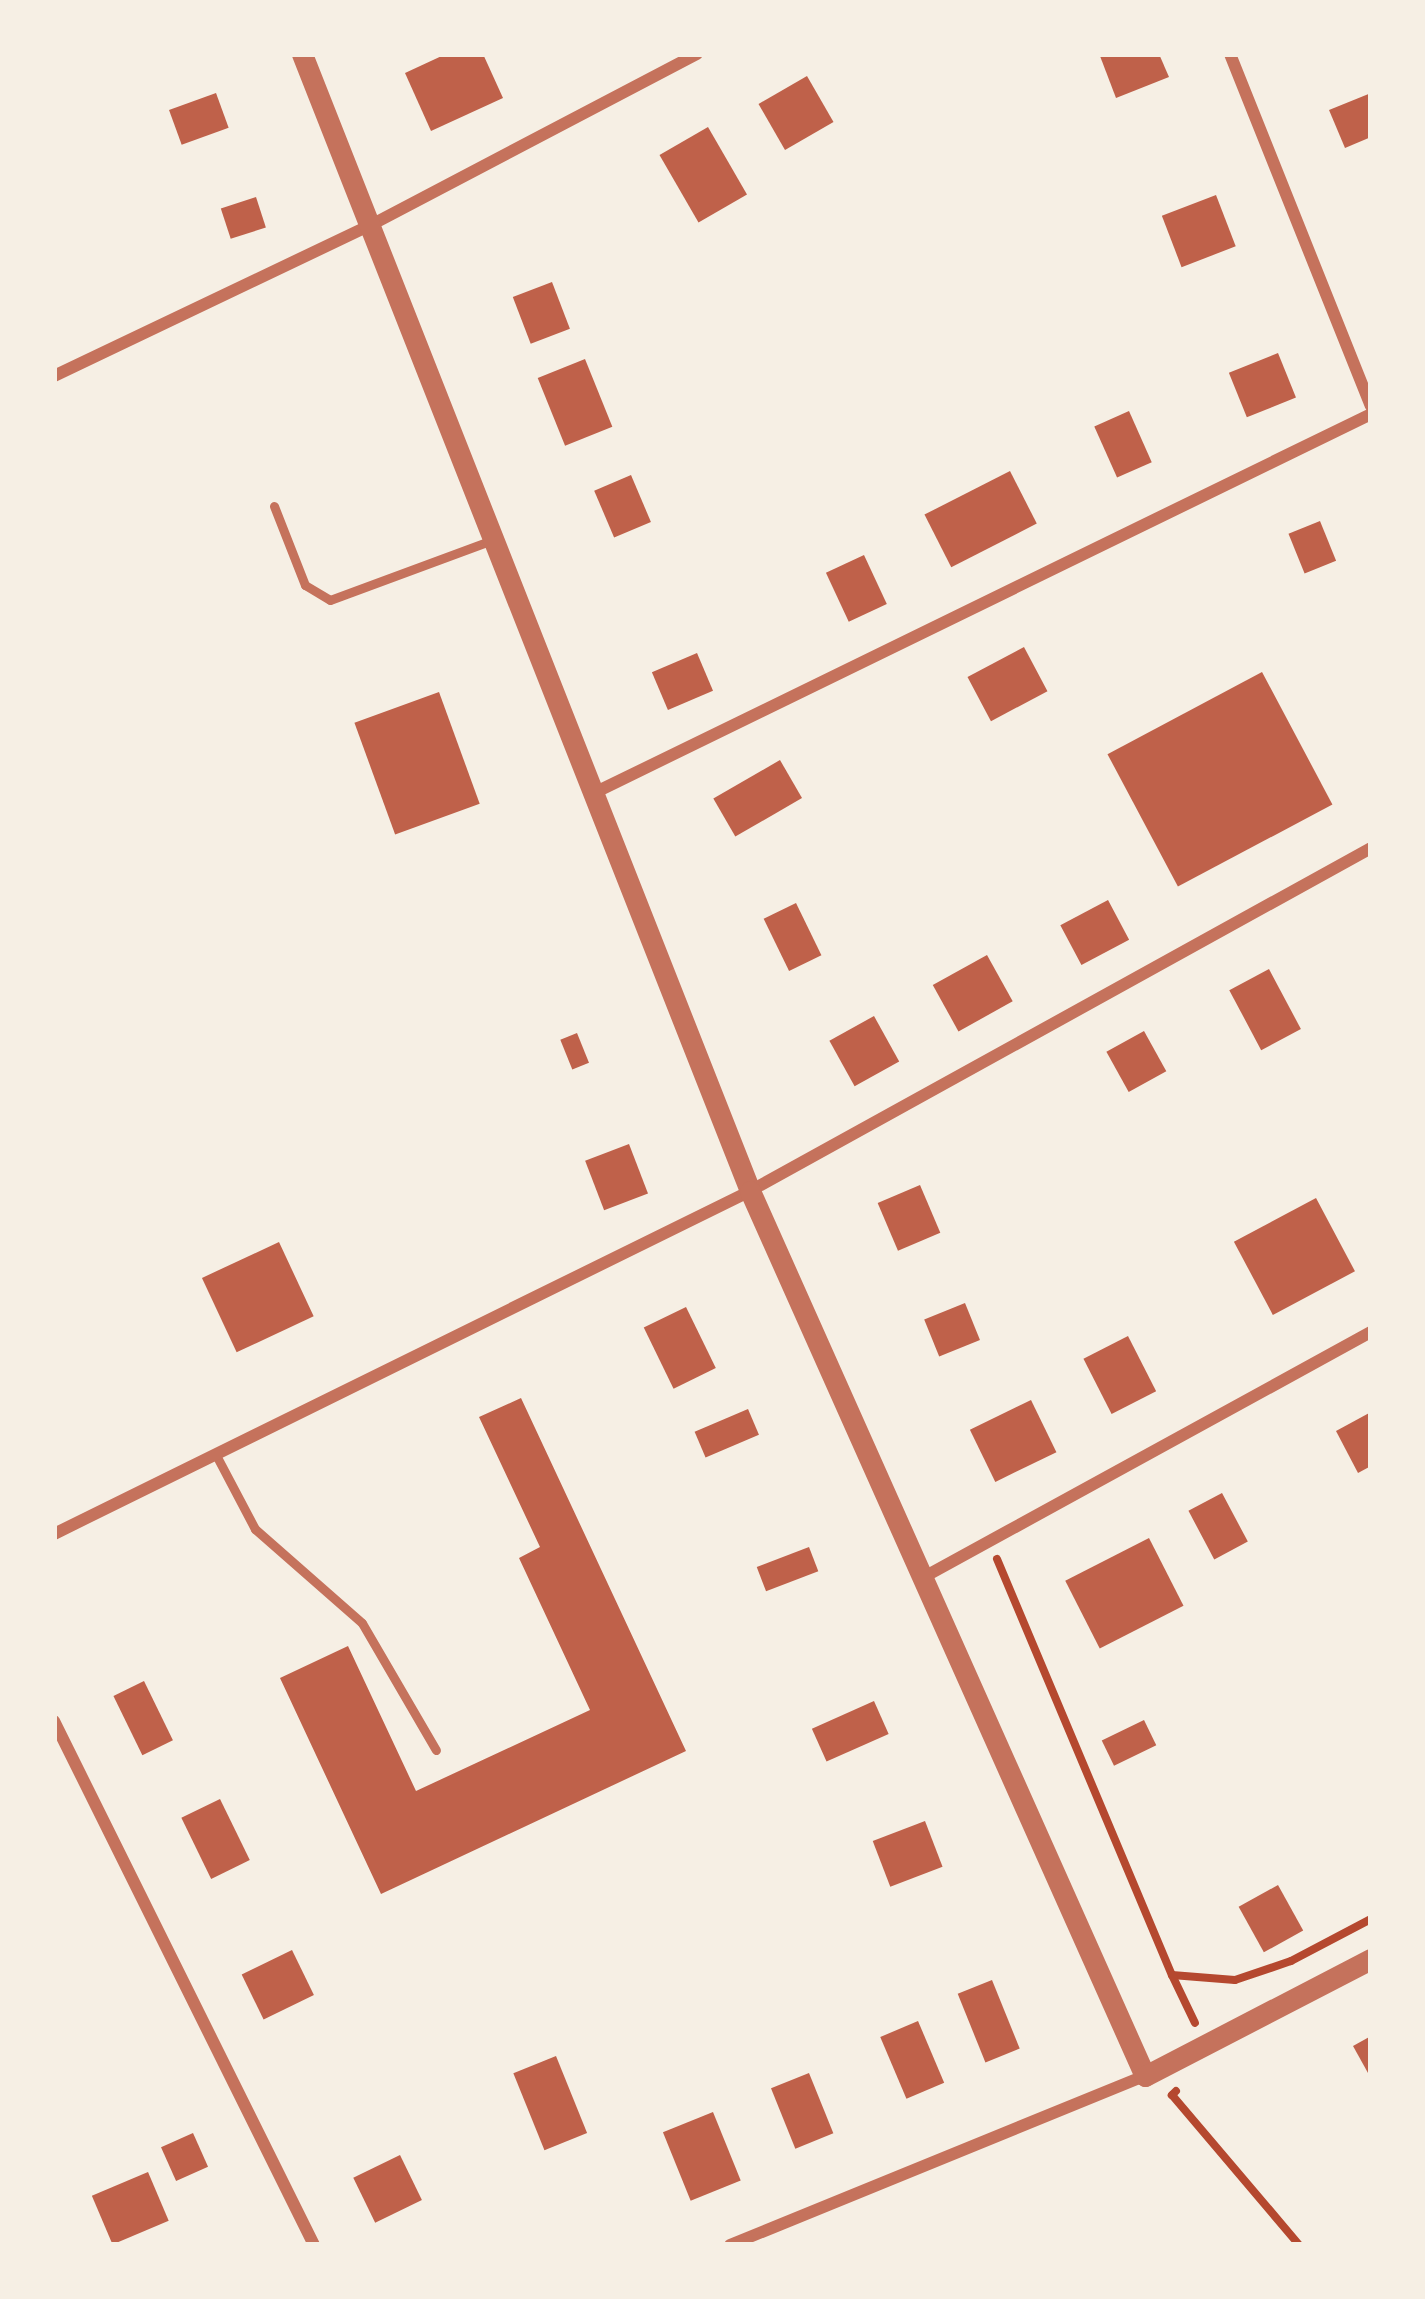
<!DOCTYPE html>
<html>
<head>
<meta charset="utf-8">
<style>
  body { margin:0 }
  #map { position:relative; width:1425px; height:2299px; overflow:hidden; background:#f6efe4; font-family:Overpass,sans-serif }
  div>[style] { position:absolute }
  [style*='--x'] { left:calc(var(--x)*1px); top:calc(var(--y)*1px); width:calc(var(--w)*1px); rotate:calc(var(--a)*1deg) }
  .building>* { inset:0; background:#bf614a; transform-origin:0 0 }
  .path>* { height:8px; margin:-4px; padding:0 4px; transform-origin:4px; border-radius:4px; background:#b5482f }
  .service>* { height:9px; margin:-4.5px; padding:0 4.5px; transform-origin:4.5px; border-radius:4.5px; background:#c5725c }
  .minor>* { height:12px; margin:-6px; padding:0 6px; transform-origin:6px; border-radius:6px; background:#c5725c }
  .tertiary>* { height:21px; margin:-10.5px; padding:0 10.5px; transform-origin:10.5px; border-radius:10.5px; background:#c5725c }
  span { translate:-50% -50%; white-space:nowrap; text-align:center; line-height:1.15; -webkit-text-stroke:9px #f6efe4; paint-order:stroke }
  .frame { position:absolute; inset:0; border:57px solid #f6efe4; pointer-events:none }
</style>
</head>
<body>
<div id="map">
  <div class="building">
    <div style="clip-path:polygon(446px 54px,483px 54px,503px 98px,431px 131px,405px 73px)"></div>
    <div style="clip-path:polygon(1159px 54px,1169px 77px,1116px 98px,1100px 56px)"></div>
    <div style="left:807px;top:76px;width:53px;height:56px;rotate:60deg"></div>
    <div style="left:216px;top:93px;width:37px;height:50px;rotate:70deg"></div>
    <div style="clip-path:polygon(1371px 93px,1371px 137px,1345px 148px,1329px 110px)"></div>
    <div style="left:708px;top:127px;width:78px;height:56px;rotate:60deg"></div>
    <div style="left:1216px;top:195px;width:55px;height:58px;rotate:69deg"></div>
    <div style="left:256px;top:197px;width:32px;height:37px;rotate:72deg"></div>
    <div style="left:552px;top:282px;width:50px;height:42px;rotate:69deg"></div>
    <div style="left:1278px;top:353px;width:48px;height:53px;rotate:68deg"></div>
    <div style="left:585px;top:359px;width:73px;height:51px;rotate:68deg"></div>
    <div style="left:1129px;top:411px;width:56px;height:38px;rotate:66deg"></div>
    <div style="left:1010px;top:471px;width:59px;height:96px;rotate:63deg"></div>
    <div style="left:631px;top:475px;width:51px;height:40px;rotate:67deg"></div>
    <div style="left:1320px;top:521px;width:43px;height:34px;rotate:68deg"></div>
    <div style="left:864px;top:555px;width:54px;height:42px;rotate:65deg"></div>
    <div style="left:1024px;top:647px;width:50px;height:64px;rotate:62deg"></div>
    <div style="left:697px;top:653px;width:41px;height:49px;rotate:67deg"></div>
    <div style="left:1262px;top:672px;width:150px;height:175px;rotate:62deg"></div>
    <div style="left:439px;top:692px;width:119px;height:90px;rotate:70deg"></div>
    <div style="left:780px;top:760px;width:44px;height:77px;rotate:60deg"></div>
    <div style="left:1108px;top:900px;width:45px;height:54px;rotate:62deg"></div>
    <div style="left:796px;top:903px;width:58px;height:36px;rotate:64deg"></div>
    <div style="left:987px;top:955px;width:53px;height:62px;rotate:61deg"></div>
    <div style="left:1269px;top:969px;width:68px;height:45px;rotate:62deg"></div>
    <div style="left:874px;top:1016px;width:52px;height:51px;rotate:61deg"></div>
    <div style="left:1144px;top:1031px;width:46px;height:43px;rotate:61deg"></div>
    <div style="left:577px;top:1033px;width:32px;height:18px;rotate:68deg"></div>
    <div style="left:629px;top:1144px;width:53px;height:47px;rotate:69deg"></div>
    <div style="left:920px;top:1185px;width:52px;height:46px;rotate:67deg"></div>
    <div style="left:1316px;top:1198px;width:83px;height:93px;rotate:62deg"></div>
    <div style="left:279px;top:1242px;width:82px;height:85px;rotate:65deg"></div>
    <div style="left:965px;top:1303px;width:40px;height:44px;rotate:68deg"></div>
    <div style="left:686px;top:1307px;width:68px;height:47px;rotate:64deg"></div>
    <div style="left:1128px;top:1336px;width:62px;height:50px;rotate:63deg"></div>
    <div style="clip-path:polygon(521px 1398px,686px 1751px,381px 1894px,280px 1678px,348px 1646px,416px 1791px,590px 1710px,519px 1558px,540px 1547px,479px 1417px)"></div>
    <div style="left:1031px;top:1400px;width:58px;height:68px;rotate:64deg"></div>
    <div style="left:748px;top:1409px;width:28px;height:58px;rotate:67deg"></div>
    <div style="clip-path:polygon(1371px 1412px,1371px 1466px,1358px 1473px,1336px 1431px)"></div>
    <div style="left:1222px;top:1493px;width:55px;height:38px;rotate:62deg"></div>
    <div style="left:1149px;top:1538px;width:76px;height:94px;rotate:63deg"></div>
    <div style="left:809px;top:1547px;width:26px;height:56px;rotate:69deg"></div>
    <div style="left:144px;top:1681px;width:66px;height:34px;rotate:64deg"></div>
    <div style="left:874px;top:1701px;width:36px;height:68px;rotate:66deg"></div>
    <div style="left:1144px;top:1720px;width:28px;height:47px;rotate:64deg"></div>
    <div style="left:220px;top:1799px;width:68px;height:43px;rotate:64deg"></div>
    <div style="left:925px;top:1821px;width:49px;height:56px;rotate:69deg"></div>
    <div style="left:1278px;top:1885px;width:52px;height:45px;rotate:61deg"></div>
    <div style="left:292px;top:1950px;width:50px;height:56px;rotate:64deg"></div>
    <div style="left:992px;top:1980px;width:74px;height:37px;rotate:68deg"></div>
    <div style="left:918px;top:2021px;width:67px;height:41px;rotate:67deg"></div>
    <div style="clip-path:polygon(1371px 2036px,1371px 2072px,1368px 2073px,1353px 2046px)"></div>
    <div style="left:556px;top:2056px;width:83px;height:46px;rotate:68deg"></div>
    <div style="left:809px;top:2073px;width:65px;height:41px;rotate:68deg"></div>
    <div style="left:713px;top:2112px;width:74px;height:54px;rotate:68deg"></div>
    <div style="left:193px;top:2133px;width:37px;height:35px;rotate:66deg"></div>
    <div style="left:400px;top:2155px;width:50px;height:52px;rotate:64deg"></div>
    <div style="left:148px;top:2172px;width:53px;height:61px;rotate:67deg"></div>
  </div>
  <div class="path">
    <div style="--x:997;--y:1559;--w:451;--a:67.2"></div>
    <div style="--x:1172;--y:1975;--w:63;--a:4.5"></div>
    <div style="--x:1235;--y:1980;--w:59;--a:-18.7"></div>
    <div style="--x:1291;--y:1961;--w:90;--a:-27.7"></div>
    <div style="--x:1172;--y:1975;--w:53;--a:64.4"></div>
    <div style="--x:1176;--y:2091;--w:6;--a:135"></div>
    <div style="--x:1172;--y:2095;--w:197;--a:49.7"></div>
  </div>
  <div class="service">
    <div style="--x:274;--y:506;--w:85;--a:68.6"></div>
    <div style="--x:305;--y:585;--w:29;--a:31"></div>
    <div style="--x:330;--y:600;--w:173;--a:-20.3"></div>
    <div style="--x:216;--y:1455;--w:84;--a:62.2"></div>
    <div style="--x:255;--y:1529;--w:142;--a:41.3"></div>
    <div style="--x:362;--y:1623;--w:147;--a:59.8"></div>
  </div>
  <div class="minor">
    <div style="--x:1230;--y:54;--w:379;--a:68.2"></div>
    <div style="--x:54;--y:376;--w:351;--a:-25.5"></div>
    <div style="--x:371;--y:225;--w:368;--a:-27.7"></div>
    <div style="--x:594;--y:793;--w:865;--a:-26"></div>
    <div style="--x:54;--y:1534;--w:776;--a:-26.23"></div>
    <div style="--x:750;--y:1191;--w:709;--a:-28.91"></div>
    <div style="--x:924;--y:1577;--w:510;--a:-28.73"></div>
    <div style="--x:54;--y:1721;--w:585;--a:63.61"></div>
    <div style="--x:730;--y:2245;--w:448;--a:-22.2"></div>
  </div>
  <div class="tertiary">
    <div style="--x:302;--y:54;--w:1222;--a:68.49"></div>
    <div style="--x:750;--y:1191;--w:969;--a:65.95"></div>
    <div style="--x:1145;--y:2076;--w:254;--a:-27.4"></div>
  </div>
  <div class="frame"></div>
</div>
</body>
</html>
